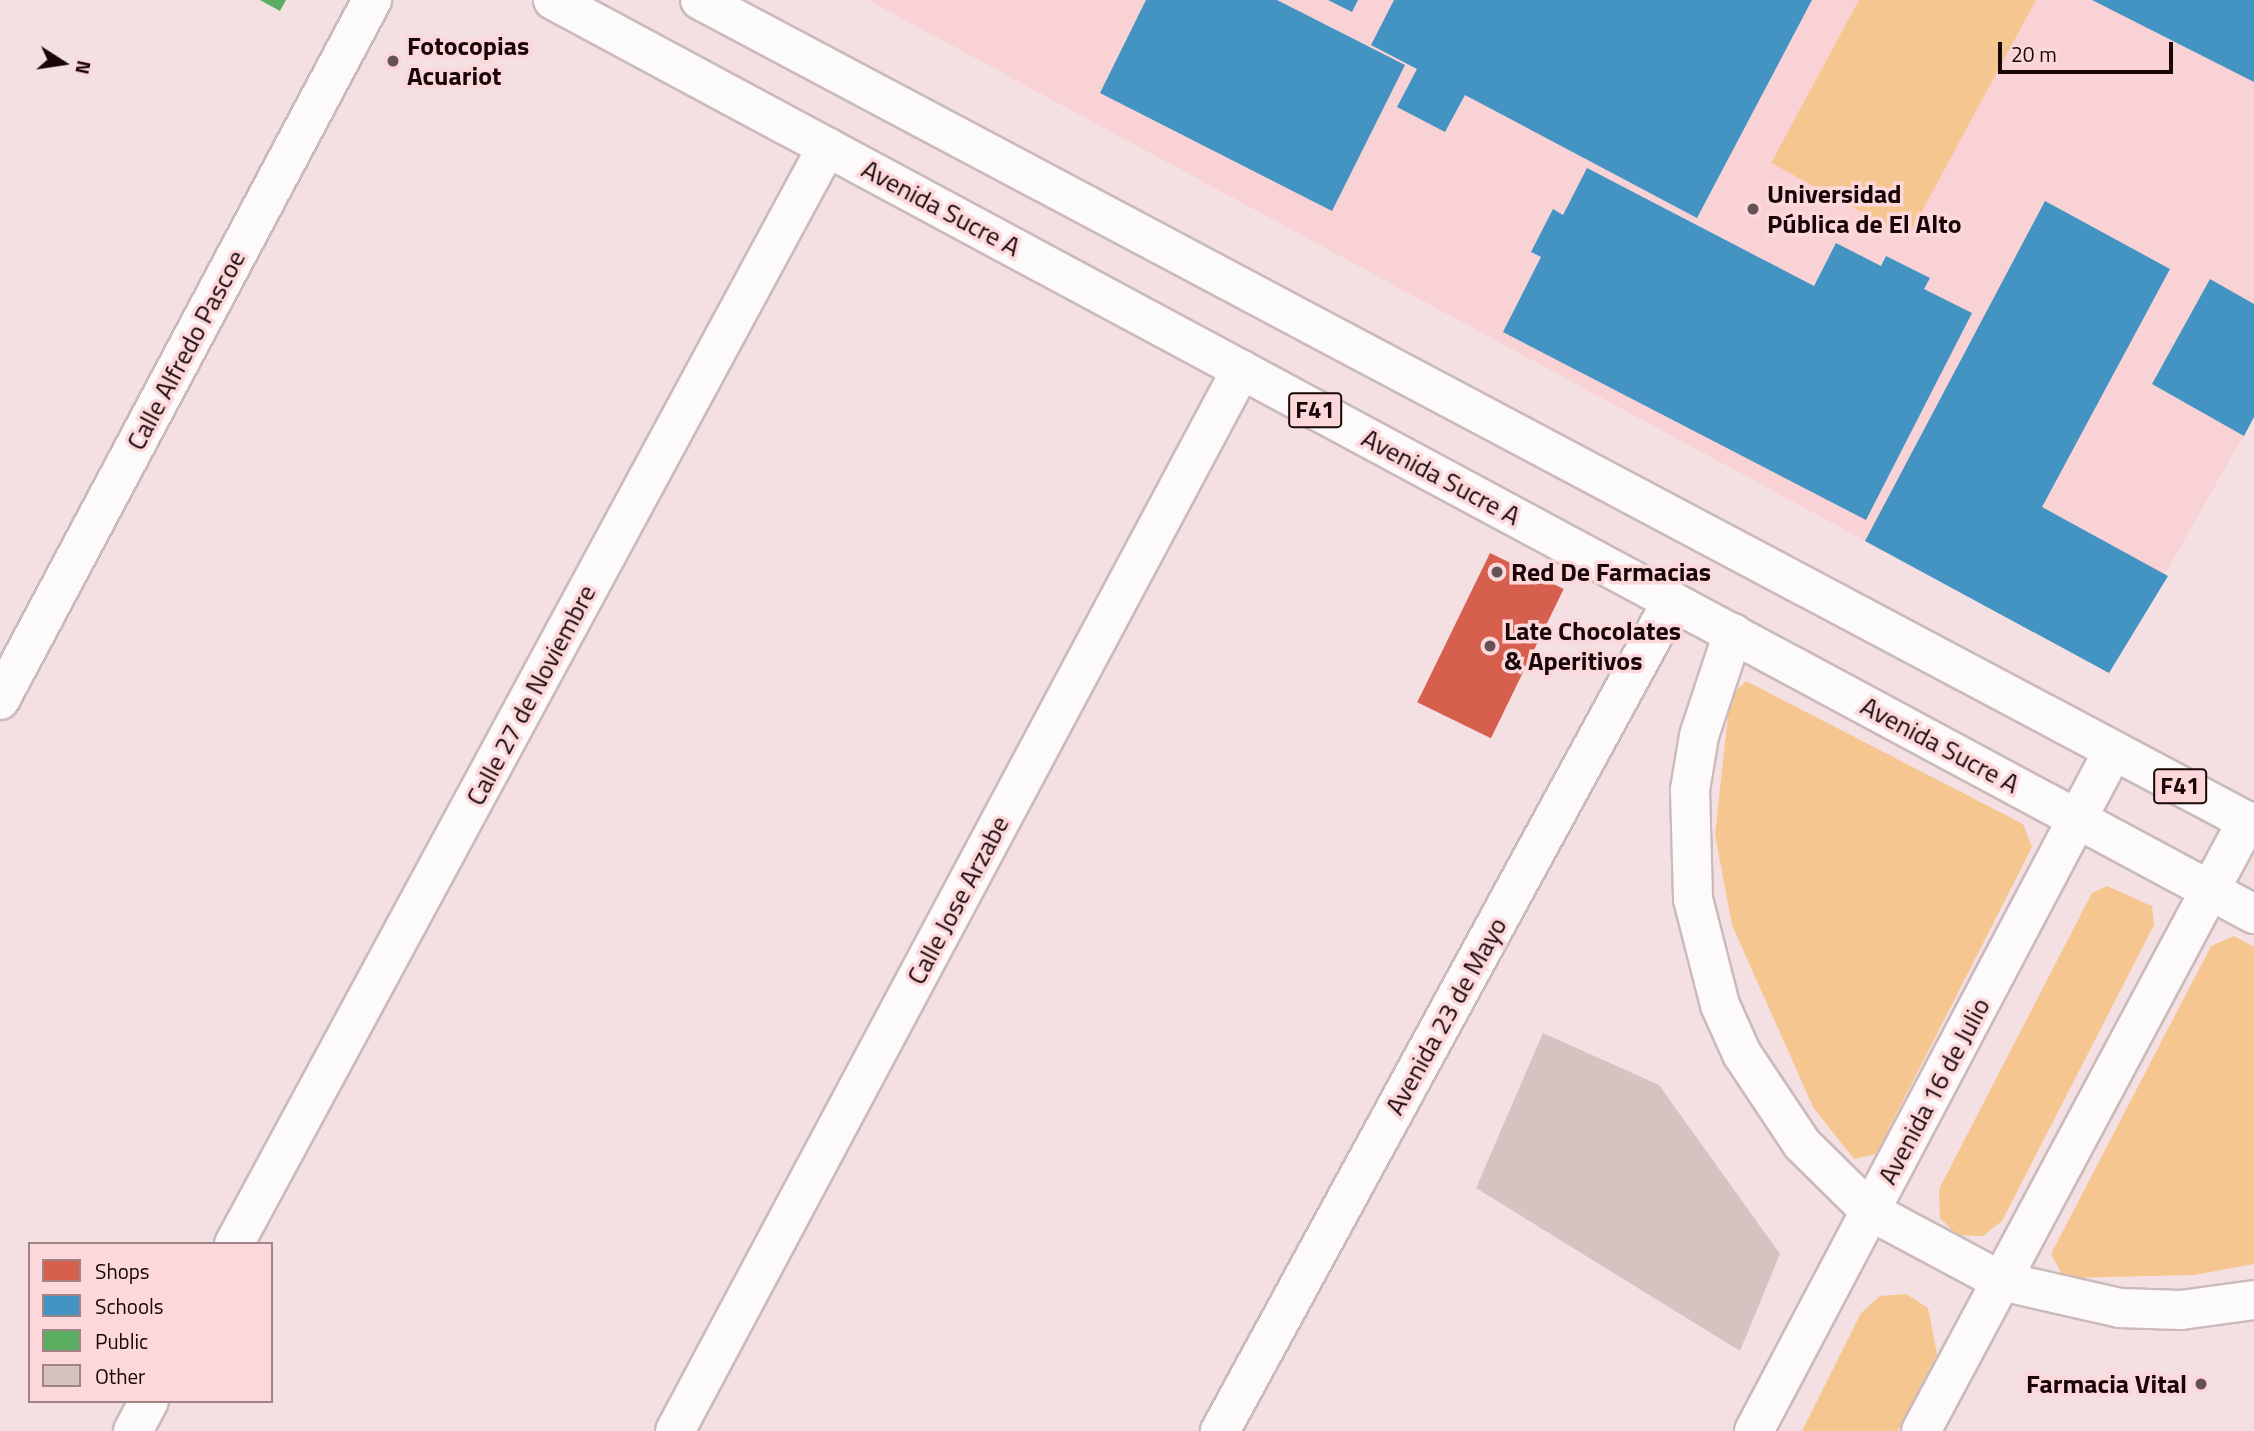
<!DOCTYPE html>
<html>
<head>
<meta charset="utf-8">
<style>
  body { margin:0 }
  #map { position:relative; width:2254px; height:1431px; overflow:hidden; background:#f4e0e2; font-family:"Titillium Web",sans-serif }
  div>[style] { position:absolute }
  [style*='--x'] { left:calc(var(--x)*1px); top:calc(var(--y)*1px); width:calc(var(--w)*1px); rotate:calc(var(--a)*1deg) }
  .built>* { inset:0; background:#f8d2d5 }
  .green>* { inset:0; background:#f6c691 }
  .shops>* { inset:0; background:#d6604d; transform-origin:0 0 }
  .schools>* { inset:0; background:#4393c3 }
  .public>* { inset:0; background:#5aae61 }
  .building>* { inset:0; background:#d6c2c1 }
  .roads { filter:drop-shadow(2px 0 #ccbabb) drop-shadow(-2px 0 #ccbabb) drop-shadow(0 2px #ccbabb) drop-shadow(0 -2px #ccbabb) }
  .minor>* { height:38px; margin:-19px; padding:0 19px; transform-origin:19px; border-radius:19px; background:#fdfafb }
  .secondary>* { height:38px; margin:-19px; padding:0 19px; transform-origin:19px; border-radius:19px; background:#fdfafb }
  .primary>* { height:38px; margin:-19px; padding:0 19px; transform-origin:19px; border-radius:19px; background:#fdfafb }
  .dots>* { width:19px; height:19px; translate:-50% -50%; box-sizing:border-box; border:4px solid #fcd8db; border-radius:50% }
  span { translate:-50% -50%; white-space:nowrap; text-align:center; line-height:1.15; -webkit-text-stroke:7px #fcd8db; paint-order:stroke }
  .shield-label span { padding:2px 5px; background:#fcd8db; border:2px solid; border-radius:5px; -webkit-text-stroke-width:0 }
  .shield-label { font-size:24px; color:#180608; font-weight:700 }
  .poi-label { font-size:26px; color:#180608; font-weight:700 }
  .left { translate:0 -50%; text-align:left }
  .right { translate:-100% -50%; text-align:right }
  .street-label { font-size:26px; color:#180608 }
  .legend { position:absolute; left:28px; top:1242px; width:245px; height:161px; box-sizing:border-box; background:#fcd8db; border:2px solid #a18487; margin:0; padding:9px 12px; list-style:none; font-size:21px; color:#180608 }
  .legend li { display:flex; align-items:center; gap:14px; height:35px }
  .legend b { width:35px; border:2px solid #a18487 }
  .north { position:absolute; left:28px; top:28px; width:70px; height:70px; -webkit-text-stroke:5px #fcd8db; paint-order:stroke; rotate:102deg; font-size:19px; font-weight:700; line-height:28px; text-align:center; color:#180608 }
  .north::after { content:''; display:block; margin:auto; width:24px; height:32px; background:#180608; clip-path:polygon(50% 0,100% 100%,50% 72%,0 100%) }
  .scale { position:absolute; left:1998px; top:42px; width:175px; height:32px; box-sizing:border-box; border:4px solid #180608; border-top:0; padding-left:9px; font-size:21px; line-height:24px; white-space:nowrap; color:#180608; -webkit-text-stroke:5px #fcd8db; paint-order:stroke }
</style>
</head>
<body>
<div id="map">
  <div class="built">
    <div style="clip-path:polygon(868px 0,2254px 0,2254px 417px,2109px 673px)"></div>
  </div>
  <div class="green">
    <div style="clip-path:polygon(1859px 0,2036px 0,1908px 237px,1771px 163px)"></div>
    <div style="clip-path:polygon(1746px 681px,2023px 824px,2032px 847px,1876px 1154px,1854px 1159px,1813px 1107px,1732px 925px,1715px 835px,1730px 697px)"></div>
    <div style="clip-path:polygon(2107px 886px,2152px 906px,2154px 925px,2002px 1221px,1983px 1236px,1957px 1235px,1940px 1218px,1939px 1189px,2092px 893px)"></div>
    <div style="clip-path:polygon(2234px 936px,2254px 947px,2254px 1264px,2194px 1275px,2064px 1278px,2051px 1254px,2211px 946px)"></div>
    <div style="clip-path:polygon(1906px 1294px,1928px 1308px,1937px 1354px,1898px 1431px,1802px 1431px,1861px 1313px,1880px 1296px)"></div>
  </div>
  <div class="shops">
    <div style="left:1490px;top:553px;width:82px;height:166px;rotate:26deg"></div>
  </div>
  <div class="schools">
    <div style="clip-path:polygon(1146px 0,1277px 0,1405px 65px,1332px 211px,1100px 93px)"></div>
    <div style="clip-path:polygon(1328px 0,1358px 0,1352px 12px)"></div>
    <div style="clip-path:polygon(1394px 0,1812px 0,1697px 218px,1465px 95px,1445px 132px,1397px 107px,1417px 69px,1371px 45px)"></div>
    <div style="clip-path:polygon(2092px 0,2254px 0,2254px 82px)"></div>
    <div style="clip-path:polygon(1587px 168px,1814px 286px,1836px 243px,1881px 266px,1886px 256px,1930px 278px,1924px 289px,1972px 313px,1866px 520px,1503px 332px,1541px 257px,1531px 252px,1553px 209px,1563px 215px)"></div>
    <div style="clip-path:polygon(2045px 201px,2170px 269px,2042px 507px,2168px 576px,2109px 673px,1865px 541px)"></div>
    <div style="clip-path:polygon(2210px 279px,2254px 304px,2254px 417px,2244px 436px,2152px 384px)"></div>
  </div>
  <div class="public">
    <div style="clip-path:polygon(260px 0,286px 0,280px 11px)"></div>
  </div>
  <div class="building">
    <div style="clip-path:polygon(1543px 1033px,1659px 1085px,1780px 1254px,1740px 1351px,1476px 1188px)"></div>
  </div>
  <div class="roads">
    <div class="minor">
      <div style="--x:1733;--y:633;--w:108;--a:108.3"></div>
      <div style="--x:1699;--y:736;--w:55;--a:99.5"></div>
      <div style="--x:1690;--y:790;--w:109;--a:88.4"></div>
      <div style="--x:1693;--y:899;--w:109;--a:75.7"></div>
      <div style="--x:1720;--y:1005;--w:54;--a:65.8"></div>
      <div style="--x:1742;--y:1054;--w:108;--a:56.3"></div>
      <div style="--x:1802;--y:1144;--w:95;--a:44.6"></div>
      <div style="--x:1870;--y:1211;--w:149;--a:28.1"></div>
      <div style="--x:2001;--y:1281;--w:122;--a:12.8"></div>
      <div style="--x:2120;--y:1308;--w:61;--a:1.9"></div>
      <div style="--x:2181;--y:1310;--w:74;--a:-7.8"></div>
      <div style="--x:0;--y:700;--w:793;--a:-62.01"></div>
      <div style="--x:234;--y:1244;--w:1247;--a:-61.61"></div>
      <div style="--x:133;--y:1431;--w:34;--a:-62"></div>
      <div style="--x:675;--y:1431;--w:1203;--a:-61.92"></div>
      <div style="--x:1220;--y:1431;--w:945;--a:-61.43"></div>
    </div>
    <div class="secondary">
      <div style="--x:1754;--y:1431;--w:769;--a:-62.17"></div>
      <div style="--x:1921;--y:1431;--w:692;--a:-61.88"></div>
    </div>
    <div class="primary">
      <div style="--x:553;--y:0;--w:1931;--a:28.25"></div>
      <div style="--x:700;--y:0;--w:1759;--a:27.96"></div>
    </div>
  </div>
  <div class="dots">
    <div style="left:393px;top:61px;background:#655254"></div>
    <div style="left:1753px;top:209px;background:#655254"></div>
    <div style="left:1497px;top:572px;background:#655254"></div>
    <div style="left:1490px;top:646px;background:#655254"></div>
    <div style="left:2201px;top:1384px;background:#655254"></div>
  </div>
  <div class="shield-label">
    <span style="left:1315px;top:410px">F41</span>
    <span style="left:2180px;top:786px">F41</span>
  </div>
  <div class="poi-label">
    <span class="left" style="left:407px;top:61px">Fotocopias<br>Acuariot</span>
    <span class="left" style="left:1767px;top:209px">Universidad<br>Pública de El Alto</span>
    <span class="left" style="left:1511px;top:572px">Red De Farmacias</span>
    <span class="left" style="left:1504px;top:646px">Late Chocolates<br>&amp; Aperitivos</span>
    <span class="right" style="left:2187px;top:1384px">Farmacia Vital</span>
  </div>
  <div class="street-label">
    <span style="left:941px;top:208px;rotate:28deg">Avenida Sucre A</span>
    <span style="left:186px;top:350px;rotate:-62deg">Calle Alfredo Pascoe</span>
    <span style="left:1441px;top:477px;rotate:28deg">Avenida Sucre A</span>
    <span style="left:531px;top:695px;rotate:-62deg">Calle 27 de Noviembre</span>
    <span style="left:1940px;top:745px;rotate:28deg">Avenida Sucre A</span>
    <span style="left:958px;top:900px;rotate:-62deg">Calle Jose Arzabe</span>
    <span style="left:1446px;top:1016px;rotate:-61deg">Avenida 23 de Mayo</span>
    <span style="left:1934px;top:1091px;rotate:-62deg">Avenida 16 de Julio</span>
  </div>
  <ul class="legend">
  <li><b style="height:19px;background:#d6604d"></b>Shops</li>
  <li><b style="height:19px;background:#4393c3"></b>Schools</li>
  <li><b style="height:19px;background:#5aae61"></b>Public</li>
  <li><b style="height:19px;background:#d6c2c1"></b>Other</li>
  </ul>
  <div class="north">N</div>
  <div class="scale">20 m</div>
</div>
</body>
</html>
